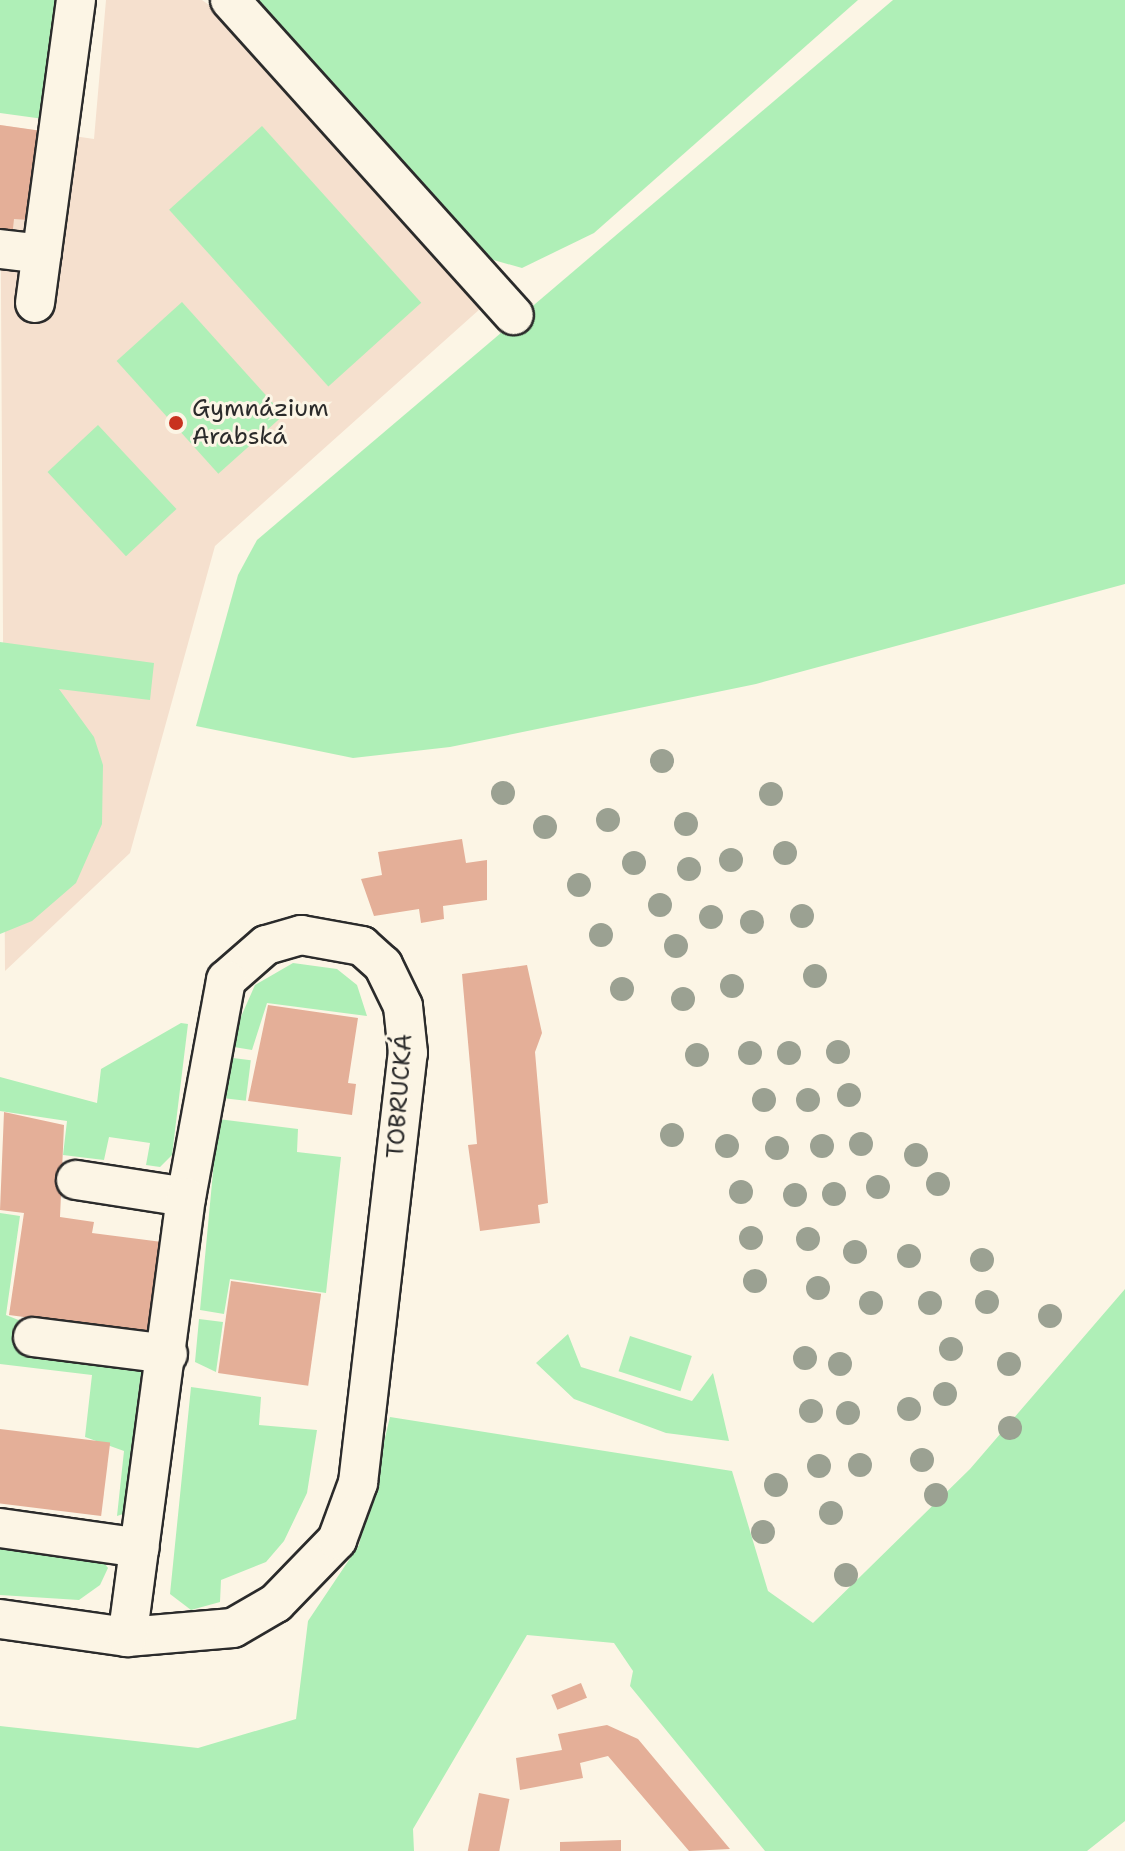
<!DOCTYPE html>
<html>
<head>
<meta charset="utf-8">
<style>
  body { margin:0 }
  #map { position:relative; width:1125px; height:1851px; overflow:hidden; background:#fcf5e5; font-family:"Shantell Sans",sans-serif }
  div>[style] { position:absolute }
  [style*='--x'] { left:calc(var(--x)*1px); top:calc(var(--y)*1px); width:calc(var(--w)*1px); rotate:calc(var(--a)*1deg) }
  .built>* { inset:0; background:#f5e0ce }
  .green>* { inset:0; background:#afefb7; transform-origin:0 0 }
  .building>* { inset:0; background:#e4af98; transform-origin:0 0 }
  .roads { filter:drop-shadow(2px 0 #2b2b2b) drop-shadow(-2px 0 #2b2b2b) drop-shadow(0 2px #2b2b2b) drop-shadow(0 -2px #2b2b2b) }
  .minor>* { height:38px; margin:-19px; padding:0 19px; transform-origin:19px; border-radius:19px; background:#fcf5e5 }
  .trees>* { width:24px; height:24px; margin:-12px; border-radius:50%; background:#9ba192 }
  .dots>* { width:22px; height:22px; translate:-50% -50%; box-sizing:border-box; border:4px solid #fcf5e5; border-radius:50% }
  span { translate:-50% -50%; white-space:nowrap; text-align:center; line-height:1.15; -webkit-text-stroke:6px #fcf5e5; paint-order:stroke }
  .poi-label { font-size:24px; color:#2b2b2b }
  .left { translate:0 -50%; text-align:left }
  .street-label { font-size:24px; color:#2b2b2b }
</style>
</head>
<body>
<div id="map">
  <div class="built">
    <div style="clip-path:polygon(106px 0,202px 0,233px 22px,490px 300px,215px 546px,130px 853px,5px 971px,0 125px,94px 139px)"></div>
  </div>
  <div class="green">
    <div style="clip-path:polygon(0 0,66px 0,51px 120px,0 113px)"></div>
    <div style="clip-path:polygon(244px 0,858px 0,594px 233px,522px 268px,490px 259px,449px 227px)"></div>
    <div style="clip-path:polygon(893px 0,1125px 0,1125px 584px,756px 684px,450px 747px,353px 758px,196px 726px,238px 575px,257px 540px)"></div>
    <div style="left:262px;top:126px;width:238px;height:125px;rotate:48deg"></div>
    <div style="left:182px;top:302px;width:152px;height:88px;rotate:48deg"></div>
    <div style="left:98px;top:425px;width:115px;height:69px;rotate:47deg"></div>
    <div style="clip-path:polygon(0 642px,154px 663px,150px 700px,59px 689px,94px 737px,103px 765px,102px 824px,76px 883px,32px 921px,0 934px)"></div>
    <div style="clip-path:polygon(293px 963px,337px 969px,357px 985px,367px 1016px,267px 1003px,252px 1050px,228px 1046px,255px 985px)"></div>
    <div style="clip-path:polygon(181px 1023px,188px 1024px,172px 1155px,160px 1167px,146px 1165px,150px 1143px,109px 1137px,104px 1160px,63px 1155px,67px 1121px,0 1111px,0 1077px,97px 1103px,101px 1069px)"></div>
    <div style="left:225px;top:1057px;width:26px;height:41px;rotate:7deg"></div>
    <div style="clip-path:polygon(218px 1119px,298px 1129px,297px 1152px,341px 1157px,326px 1293px,230px 1279px,224px 1314px,200px 1310px)"></div>
    <div style="clip-path:polygon(0 1213px,20px 1216px,6px 1315px,21px 1321px,19px 1342px,142px 1366px,123px 1514px,117px 1516px,124px 1451px,85px 1437px,92px 1375px,0 1364px)"></div>
    <div style="clip-path:polygon(1125px 1289px,1125px 1821px,1087px 1851px,765px 1851px,630px 1686px,633px 1671px,614px 1643px,527px 1635px,413px 1829px,414px 1851px,0 1851px,0 1726px,198px 1748px,296px 1719px,308px 1621px,359px 1545px,390px 1417px,732px 1471px,768px 1591px,813px 1623px,970px 1469px)"></div>
    <div style="clip-path:polygon(199px 1319px,223px 1322px,216px 1372px,195px 1362px)"></div>
    <div style="clip-path:polygon(568px 1334px,581px 1367px,692px 1401px,713px 1373px,729px 1441px,666px 1433px,574px 1399px,536px 1363px)"></div>
    <div style="left:630px;top:1336px;width:65px;height:37px;rotate:18deg"></div>
    <div style="clip-path:polygon(191px 1387px,261px 1397px,259px 1425px,317px 1430px,307px 1493px,284px 1541px,266px 1562px,221px 1580px,220px 1602px,191px 1610px,170px 1594px)"></div>
    <div style="clip-path:polygon(0 1545px,101px 1559px,108px 1568px,100px 1585px,79px 1600px,0 1595px)"></div>
  </div>
  <div class="building">
    <div style="clip-path:polygon(0 125px,42px 131px,29px 220px,14px 219px,12px 238px,0 237px)"></div>
    <div style="clip-path:polygon(462px 839px,466px 863px,487px 860px,487px 900px,443px 906px,444px 919px,421px 923px,419px 909px,374px 916px,361px 879px,382px 875px,378px 852px)"></div>
    <div style="clip-path:polygon(527px 965px,542px 1033px,535px 1052px,548px 1203px,538px 1205px,540px 1223px,480px 1231px,468px 1145px,477px 1144px,462px 974px)"></div>
    <div style="clip-path:polygon(268px 1005px,358px 1018px,348px 1083px,356px 1084px,352px 1115px,248px 1101px)"></div>
    <div style="clip-path:polygon(4px 1112px,64px 1125px,60px 1217px,94px 1222px,92px 1233px,162px 1242px,149px 1334px,9px 1315px,24px 1213px,0 1210px)"></div>
    <div style="left:231px;top:1281px;width:91px;height:93px;rotate:8deg"></div>
    <div style="left:0;top:1429px;width:111px;height:74px;rotate:7deg"></div>
    <div style="left:581px;top:1683px;width:16px;height:32px;rotate:68deg"></div>
    <div style="clip-path:polygon(607px 1725px,638px 1739px,730px 1849px,689px 1851px,608px 1756px,580px 1763px,583px 1778px,520px 1790px,516px 1758px,562px 1750px,558px 1734px)"></div>
    <div style="left:479px;top:1793px;width:31px;height:59px;rotate:11deg"></div>
    <div style="clip-path:polygon(621px 1840px,621px 1851px,560px 1851px,560px 1842px)"></div>
  </div>
  <div class="roads">
    <div class="minor">
      <div style="--x:230;--y:0;--w:424;--a:48"></div>
      <div style="--x:0;--y:249;--w:42;--a:6.8"></div>
      <div style="--x:35;--y:303;--w:306;--a:-82.3"></div>
      <div style="--x:76;--y:1180;--w:111;--a:8.8"></div>
      <div style="--x:33;--y:1337;--w:136;--a:7.2"></div>
      <div style="--x:0;--y:1528;--w:141;--a:8.1"></div>
      <div style="--x:0;--y:1619;--w:128;--a:8.1"></div>
      <div style="--x:127;--y:1637;--w:106;--a:-4.9"></div>
      <div style="--x:233;--y:1628;--w:50;--a:-30.2"></div>
      <div style="--x:276;--y:1603;--w:88;--a:-45.9"></div>
      <div style="--x:337;--y:1540;--w:61;--a:-69.8"></div>
      <div style="--x:358;--y:1483;--w:433;--a:-83.4"></div>
      <div style="--x:408;--y:1053;--w:47;--a:-96.1"></div>
      <div style="--x:403;--y:1006;--w:46;--a:-116"></div>
      <div style="--x:383;--y:965;--w:28;--a:-138"></div>
      <div style="--x:362;--y:946;--w:62;--a:-169.8"></div>
      <div style="--x:301;--y:935;--w:36;--a:164"></div>
      <div style="--x:266;--y:945;--w:53;--a:138.8"></div>
      <div style="--x:226;--y:980;--w:221;--a:100.4"></div>
      <div style="--x:186;--y:1197;--w:444;--a:97.6"></div>
    </div>
  </div>
  <div class="trees">
    <div style="left:662px;top:761px"></div>
    <div style="left:503px;top:793px"></div>
    <div style="left:771px;top:794px"></div>
    <div style="left:608px;top:820px"></div>
    <div style="left:686px;top:824px"></div>
    <div style="left:545px;top:827px"></div>
    <div style="left:785px;top:853px"></div>
    <div style="left:731px;top:860px"></div>
    <div style="left:634px;top:863px"></div>
    <div style="left:689px;top:869px"></div>
    <div style="left:579px;top:885px"></div>
    <div style="left:660px;top:905px"></div>
    <div style="left:802px;top:916px"></div>
    <div style="left:711px;top:917px"></div>
    <div style="left:752px;top:922px"></div>
    <div style="left:601px;top:935px"></div>
    <div style="left:676px;top:946px"></div>
    <div style="left:815px;top:976px"></div>
    <div style="left:732px;top:986px"></div>
    <div style="left:622px;top:989px"></div>
    <div style="left:683px;top:999px"></div>
    <div style="left:838px;top:1052px"></div>
    <div style="left:750px;top:1053px"></div>
    <div style="left:789px;top:1053px"></div>
    <div style="left:697px;top:1055px"></div>
    <div style="left:849px;top:1095px"></div>
    <div style="left:764px;top:1100px"></div>
    <div style="left:808px;top:1100px"></div>
    <div style="left:672px;top:1135px"></div>
    <div style="left:861px;top:1144px"></div>
    <div style="left:727px;top:1146px"></div>
    <div style="left:822px;top:1146px"></div>
    <div style="left:777px;top:1148px"></div>
    <div style="left:916px;top:1155px"></div>
    <div style="left:938px;top:1184px"></div>
    <div style="left:878px;top:1187px"></div>
    <div style="left:741px;top:1192px"></div>
    <div style="left:834px;top:1194px"></div>
    <div style="left:795px;top:1195px"></div>
    <div style="left:751px;top:1238px"></div>
    <div style="left:808px;top:1239px"></div>
    <div style="left:855px;top:1252px"></div>
    <div style="left:909px;top:1256px"></div>
    <div style="left:982px;top:1260px"></div>
    <div style="left:755px;top:1281px"></div>
    <div style="left:818px;top:1288px"></div>
    <div style="left:987px;top:1302px"></div>
    <div style="left:871px;top:1303px"></div>
    <div style="left:930px;top:1303px"></div>
    <div style="left:1050px;top:1316px"></div>
    <div style="left:951px;top:1349px"></div>
    <div style="left:805px;top:1358px"></div>
    <div style="left:840px;top:1364px"></div>
    <div style="left:1009px;top:1364px"></div>
    <div style="left:945px;top:1394px"></div>
    <div style="left:909px;top:1409px"></div>
    <div style="left:811px;top:1411px"></div>
    <div style="left:848px;top:1413px"></div>
    <div style="left:1010px;top:1428px"></div>
    <div style="left:922px;top:1460px"></div>
    <div style="left:860px;top:1465px"></div>
    <div style="left:819px;top:1466px"></div>
    <div style="left:776px;top:1485px"></div>
    <div style="left:936px;top:1495px"></div>
    <div style="left:831px;top:1513px"></div>
    <div style="left:763px;top:1532px"></div>
    <div style="left:846px;top:1575px"></div>
  </div>
  <div class="dots">
    <div style="left:176px;top:423px;background:#c8321e"></div>
  </div>
  <div class="poi-label">
    <span class="left" style="left:192px;top:423px">Gymnázium<br>Arabská</span>
  </div>
  <div class="street-label">
    <span style="left:400px;top:1096px;rotate:-86deg">TOBRUCKÁ</span>
  </div>
</div>
</body>
</html>
